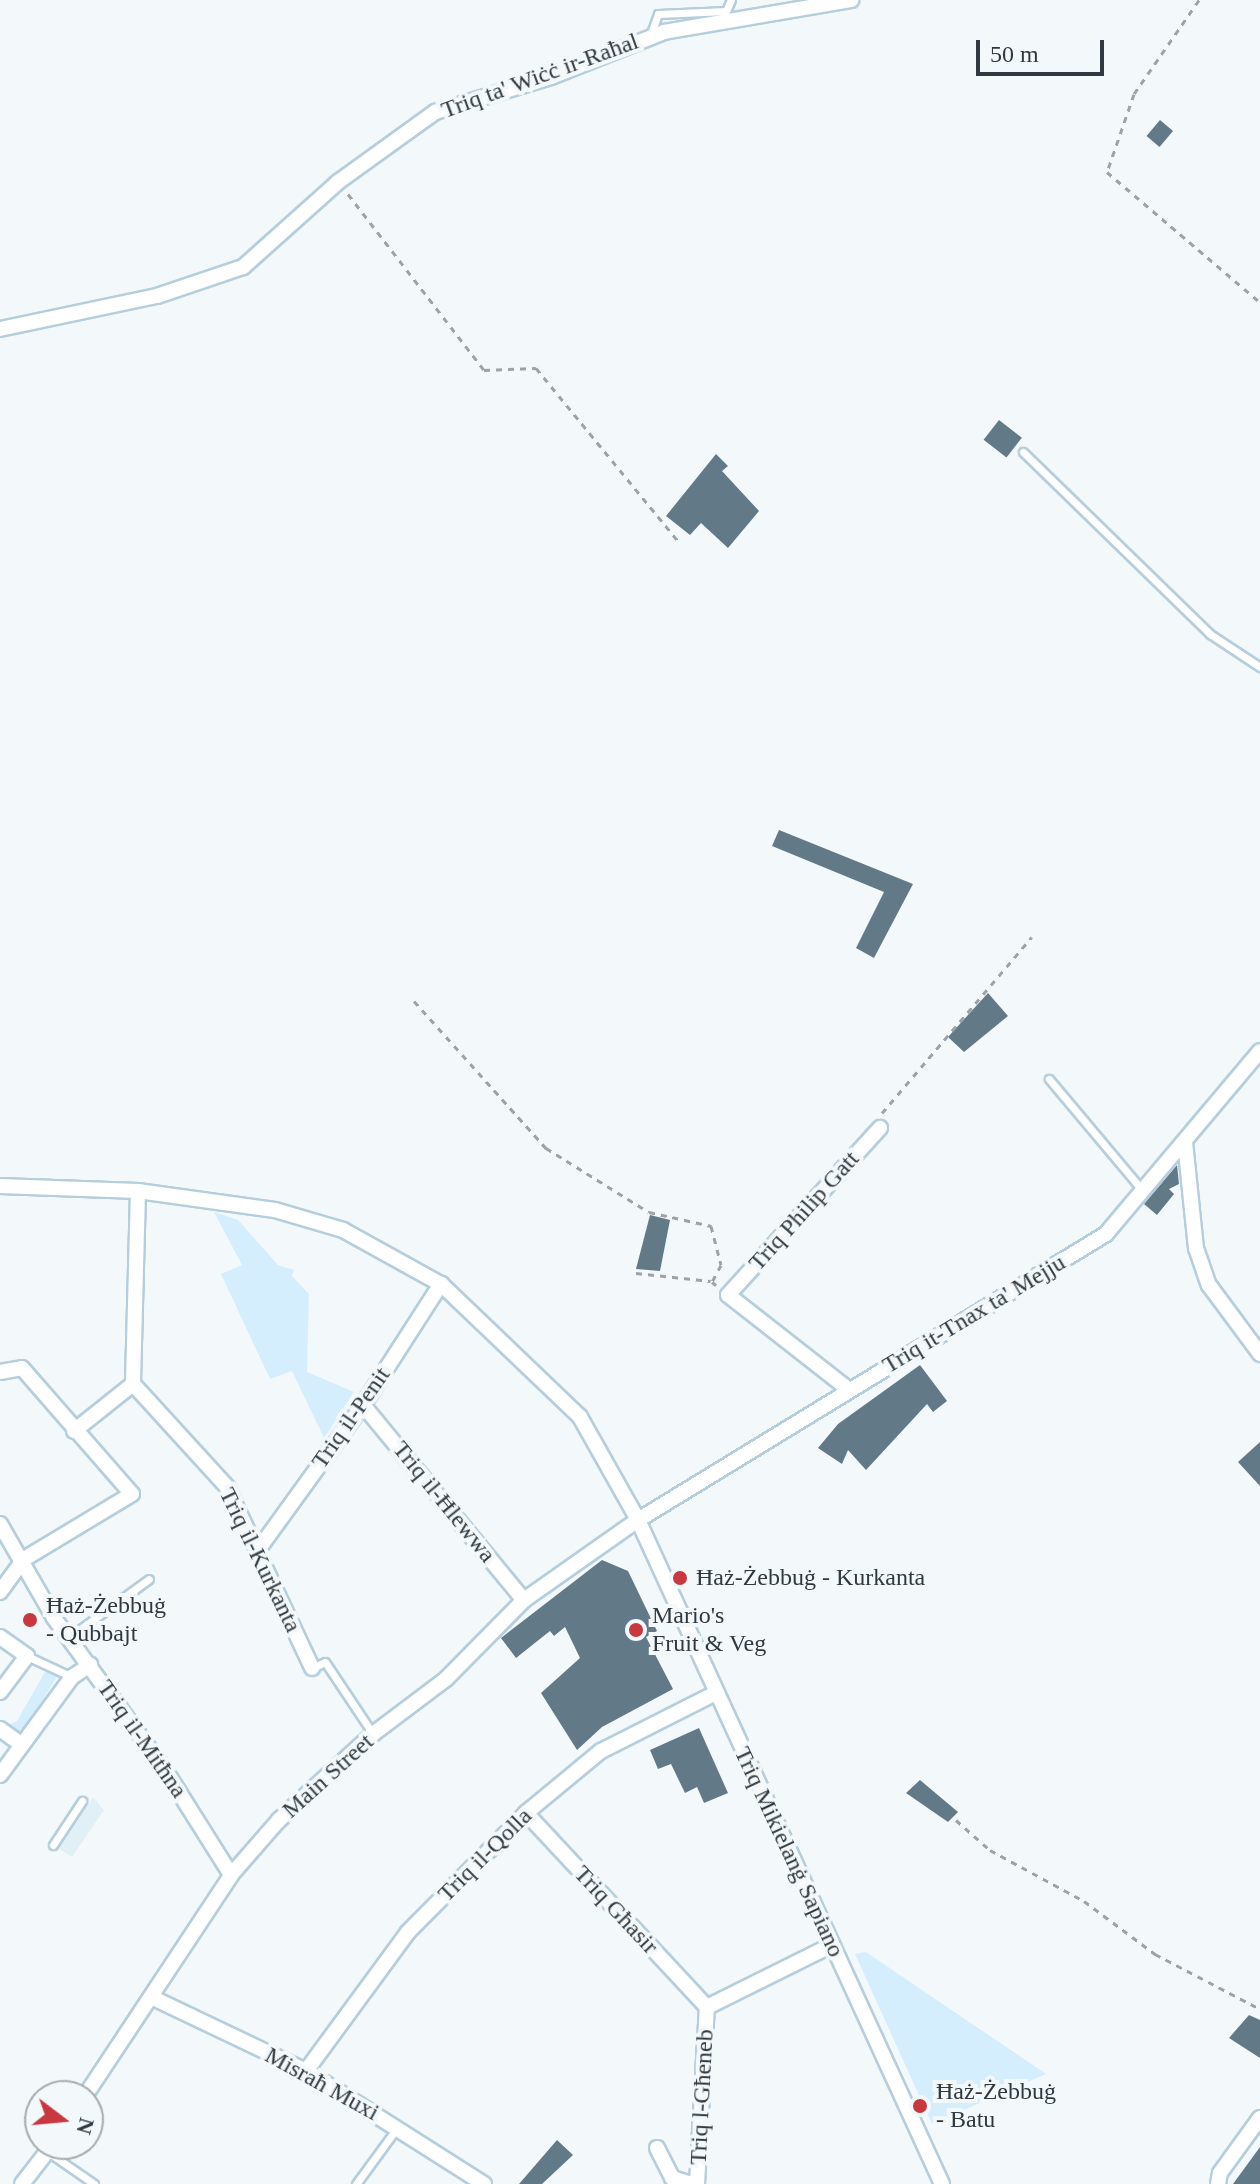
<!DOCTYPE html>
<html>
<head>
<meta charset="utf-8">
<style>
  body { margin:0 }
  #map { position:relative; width:1260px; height:2184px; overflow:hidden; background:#f3f8fb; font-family:Georgia,serif }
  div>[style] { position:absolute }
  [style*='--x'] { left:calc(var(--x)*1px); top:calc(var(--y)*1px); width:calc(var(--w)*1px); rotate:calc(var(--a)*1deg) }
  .built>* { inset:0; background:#e1eff7 }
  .green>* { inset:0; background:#d4eefe }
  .building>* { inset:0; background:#627a87; transform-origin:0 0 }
  .path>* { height:3px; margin-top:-1.5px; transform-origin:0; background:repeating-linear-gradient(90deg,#9ca3a7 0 6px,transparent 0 12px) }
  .roads { filter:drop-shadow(2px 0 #b5cedd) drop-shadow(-2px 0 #b5cedd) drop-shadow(0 2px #b5cedd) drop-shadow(0 -2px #b5cedd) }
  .lane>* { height:7px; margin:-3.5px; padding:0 3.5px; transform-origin:3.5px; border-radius:3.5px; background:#fff }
  .street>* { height:14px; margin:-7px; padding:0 7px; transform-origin:7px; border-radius:7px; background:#fff }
  .dots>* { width:22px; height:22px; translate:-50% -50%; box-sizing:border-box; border:4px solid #f3f8fb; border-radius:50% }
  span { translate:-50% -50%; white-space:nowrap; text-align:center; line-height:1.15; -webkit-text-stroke:8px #f3f8fb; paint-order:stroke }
  .street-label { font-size:24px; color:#2f393f }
  .poi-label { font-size:24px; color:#2f393f }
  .left { translate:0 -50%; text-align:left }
  .north { position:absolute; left:24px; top:2080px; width:80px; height:80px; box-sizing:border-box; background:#f3f8fb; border:2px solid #a5acb0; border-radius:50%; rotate:106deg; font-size:22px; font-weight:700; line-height:32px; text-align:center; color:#2f393f }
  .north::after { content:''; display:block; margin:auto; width:28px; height:36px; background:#c8383e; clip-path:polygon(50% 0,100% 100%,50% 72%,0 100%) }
  .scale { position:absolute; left:976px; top:40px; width:128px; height:36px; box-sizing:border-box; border:4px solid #2f393f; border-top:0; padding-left:10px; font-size:24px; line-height:28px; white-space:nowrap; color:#2f393f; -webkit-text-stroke:6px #f3f8fb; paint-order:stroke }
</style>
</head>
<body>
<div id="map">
  <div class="built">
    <div style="clip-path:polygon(93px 1797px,104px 1810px,72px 1857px,59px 1849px)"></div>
  </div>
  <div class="green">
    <div style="clip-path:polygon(214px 1212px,238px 1220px,278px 1265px,294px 1270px,292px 1276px,309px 1294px,307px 1372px,354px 1392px,324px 1438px,292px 1371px,270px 1379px,221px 1274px,242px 1265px)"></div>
    <div style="clip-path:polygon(45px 1672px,58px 1675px,22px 1734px,11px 1735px,6px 1726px,17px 1721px)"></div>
    <div style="clip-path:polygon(866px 1952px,1046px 2074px,932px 2124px,855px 1954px)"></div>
  </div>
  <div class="building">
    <div style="left:1160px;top:120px;width:17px;height:21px;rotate:40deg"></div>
    <div style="left:999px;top:420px;width:29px;height:25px;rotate:38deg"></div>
    <div style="clip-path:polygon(716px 454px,728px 466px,722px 471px,759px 511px,728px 548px,701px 523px,690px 535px,666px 516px)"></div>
    <div style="clip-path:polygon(779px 830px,913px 884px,874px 958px,856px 948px,884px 892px,772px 846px)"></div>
    <div style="clip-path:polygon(988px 993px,1008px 1016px,964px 1052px,948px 1037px)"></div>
    <div style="clip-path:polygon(1177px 1165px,1179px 1184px,1169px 1189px,1174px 1194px,1157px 1215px,1144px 1204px)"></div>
    <div style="clip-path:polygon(650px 1215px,670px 1220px,660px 1271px,636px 1269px)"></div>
    <div style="clip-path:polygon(920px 1365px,947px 1401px,933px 1412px,927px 1404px,866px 1470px,848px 1450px,842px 1464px,818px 1448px,838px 1424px)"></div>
    <div style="clip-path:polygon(1260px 1442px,1260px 1486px,1238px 1462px)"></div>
    <div style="clip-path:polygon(602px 1560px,628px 1571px,657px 1631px,646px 1637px,673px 1689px,602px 1727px,577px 1750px,541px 1693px,580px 1658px,565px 1627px,554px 1636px,550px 1631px,516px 1658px,501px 1638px)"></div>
    <div style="clip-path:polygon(699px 1728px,728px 1793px,704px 1803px,697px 1787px,685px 1793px,671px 1764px,658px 1769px,650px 1750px)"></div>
    <div style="clip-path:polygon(920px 1780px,958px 1812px,948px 1822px,906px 1793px)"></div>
    <div style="clip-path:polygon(1249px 2015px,1260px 2020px,1260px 2058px,1229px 2038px)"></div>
    <div style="clip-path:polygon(557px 2140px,573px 2155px,542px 2184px,519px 2184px)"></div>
    <div style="clip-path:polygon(1260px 2147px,1260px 2184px,1233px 2184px)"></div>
  </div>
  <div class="path">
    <div style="--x:1199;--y:0;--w:114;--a:124.7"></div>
    <div style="--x:1134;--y:94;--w:83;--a:109.1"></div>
    <div style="--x:1107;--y:172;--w:201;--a:40.4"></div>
    <div style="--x:348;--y:194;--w:222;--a:52.3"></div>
    <div style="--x:484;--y:370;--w:52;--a:-2.2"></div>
    <div style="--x:536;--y:368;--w:225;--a:50.6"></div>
    <div style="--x:414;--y:1001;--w:198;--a:48.1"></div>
    <div style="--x:546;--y:1148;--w:121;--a:31.9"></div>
    <div style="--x:649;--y:1212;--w:64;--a:12.7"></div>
    <div style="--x:711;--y:1226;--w:40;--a:75.6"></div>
    <div style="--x:721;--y:1265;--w:19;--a:118"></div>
    <div style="--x:712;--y:1282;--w:5;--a:37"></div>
    <div style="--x:882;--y:1113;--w:231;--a:-49.6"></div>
    <div style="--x:636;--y:1273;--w:75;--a:6.1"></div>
    <div style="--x:956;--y:1820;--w:45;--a:41.4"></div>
    <div style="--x:990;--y:1850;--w:107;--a:28.5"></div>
    <div style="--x:1084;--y:1901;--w:89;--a:36.7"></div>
    <div style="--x:1155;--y:1954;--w:119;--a:27.6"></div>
  </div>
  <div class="roads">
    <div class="lane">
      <div style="--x:650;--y:36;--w:23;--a:-70"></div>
      <div style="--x:658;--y:14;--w:68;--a:-2.5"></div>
      <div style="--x:726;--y:11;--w:12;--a:-66"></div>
      <div style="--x:1023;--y:452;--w:261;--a:44.2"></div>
      <div style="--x:1210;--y:634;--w:60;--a:33.4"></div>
      <div style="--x:1049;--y:1079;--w:145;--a:50"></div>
      <div style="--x:68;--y:1638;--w:100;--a:-36.1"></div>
      <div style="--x:27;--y:1656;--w:50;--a:25"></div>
      <div style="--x:312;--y:1668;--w:14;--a:-25"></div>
      <div style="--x:325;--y:1662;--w:87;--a:56.3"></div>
      <div style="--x:53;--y:1845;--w:53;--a:-56.6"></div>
      <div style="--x:48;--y:2152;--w:56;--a:34.8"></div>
      <div style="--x:356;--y:2184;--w:69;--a:-53.8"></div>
    </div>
    <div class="street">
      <div style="--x:0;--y:329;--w:160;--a:-11.9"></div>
      <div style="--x:157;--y:296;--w:91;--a:-18.6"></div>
      <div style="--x:243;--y:267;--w:127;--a:-41.8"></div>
      <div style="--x:338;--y:182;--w:120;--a:-35.8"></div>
      <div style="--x:435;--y:112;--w:121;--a:-16.8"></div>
      <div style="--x:551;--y:77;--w:122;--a:-21.7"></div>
      <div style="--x:664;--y:32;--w:190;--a:-9.7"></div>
      <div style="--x:1185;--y:1142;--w:107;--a:84.1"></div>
      <div style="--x:1196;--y:1248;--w:39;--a:71"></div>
      <div style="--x:1209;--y:1285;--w:86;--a:53.5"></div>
      <div style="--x:0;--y:1186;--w:138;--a:2.1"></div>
      <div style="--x:138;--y:1191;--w:138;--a:7.9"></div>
      <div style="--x:275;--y:1210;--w:71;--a:16.4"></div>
      <div style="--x:343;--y:1230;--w:112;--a:28.9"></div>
      <div style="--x:441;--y:1284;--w:192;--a:43.7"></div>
      <div style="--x:580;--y:1417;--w:118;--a:60.6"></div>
      <div style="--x:638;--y:1520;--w:730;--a:65.4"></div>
      <div style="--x:138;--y:1191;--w:193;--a:91.5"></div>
      <div style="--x:133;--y:1384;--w:139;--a:47.6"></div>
      <div style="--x:227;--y:1487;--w:200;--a:64.8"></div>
      <div style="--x:0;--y:1372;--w:22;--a:-10"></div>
      <div style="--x:22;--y:1368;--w:167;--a:48.9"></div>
      <div style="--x:132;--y:1494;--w:126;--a:149"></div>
      <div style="--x:24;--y:1559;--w:41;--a:126"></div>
      <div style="--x:848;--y:1389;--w:152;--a:-141.9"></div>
      <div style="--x:728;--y:1295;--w:226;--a:-47.7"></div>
      <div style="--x:363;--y:1405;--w:253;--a:50.5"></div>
      <div style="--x:74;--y:1431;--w:75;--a:-38.5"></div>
      <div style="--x:0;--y:1524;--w:108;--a:60.1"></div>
      <div style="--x:54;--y:1618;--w:188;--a:53.9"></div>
      <div style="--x:165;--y:1770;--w:124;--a:57.8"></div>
      <div style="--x:258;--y:1550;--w:179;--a:-54.1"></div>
      <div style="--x:363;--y:1405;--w:144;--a:-57.2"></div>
      <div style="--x:0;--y:1637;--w:33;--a:35"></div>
      <div style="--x:27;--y:1656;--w:45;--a:126.9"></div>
      <div style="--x:0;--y:1729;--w:26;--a:36"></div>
      <div style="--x:0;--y:1775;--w:122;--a:-53.7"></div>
      <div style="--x:72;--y:1677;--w:22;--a:-34"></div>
      <div style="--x:526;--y:1813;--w:265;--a:47"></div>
      <div style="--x:151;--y:1997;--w:172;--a:25.5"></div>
      <div style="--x:306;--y:2071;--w:211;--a:32.4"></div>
      <div style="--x:306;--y:2071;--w:172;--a:-53.7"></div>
      <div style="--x:408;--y:1932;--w:168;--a:-45.2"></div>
      <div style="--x:526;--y:1813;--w:97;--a:-39.6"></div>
      <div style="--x:601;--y:1751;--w:127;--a:-26.8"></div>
      <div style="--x:85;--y:2096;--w:265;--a:-56.5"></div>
      <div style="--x:231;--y:1875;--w:73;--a:-48.9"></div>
      <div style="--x:279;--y:1820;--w:127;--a:-42.5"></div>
      <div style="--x:373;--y:1734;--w:91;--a:-37"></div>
      <div style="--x:446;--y:1679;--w:111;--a:-45.4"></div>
      <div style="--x:524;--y:1600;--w:139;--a:-35.1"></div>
      <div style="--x:638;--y:1520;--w:548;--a:-31.43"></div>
      <div style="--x:1106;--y:1234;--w:239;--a:-49.9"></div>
      <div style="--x:657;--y:2148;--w:34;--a:63"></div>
      <div style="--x:672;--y:2178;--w:21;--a:17"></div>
      <div style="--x:22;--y:2184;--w:51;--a:-52.2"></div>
      <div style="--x:697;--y:2184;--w:177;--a:-86.8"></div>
      <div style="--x:707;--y:2007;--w:140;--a:-26.4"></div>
      <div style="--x:1218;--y:2184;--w:11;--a:-80"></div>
      <div style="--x:1220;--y:2173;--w:68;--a:-54"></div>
    </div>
  </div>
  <div class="dots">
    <div style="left:680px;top:1578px;background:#c8383e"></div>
    <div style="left:30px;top:1620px;background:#c8383e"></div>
    <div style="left:636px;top:1630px;background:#c8383e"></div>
    <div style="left:920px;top:2106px;background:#c8383e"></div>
  </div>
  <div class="street-label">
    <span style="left:540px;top:76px;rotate:-20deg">Triq ta' Wiċċ ir-Raħal</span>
    <span style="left:804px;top:1211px;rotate:-48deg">Triq Philip Gatt</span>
    <span style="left:974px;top:1314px;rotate:-31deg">Triq it-Tnax ta' Mejju</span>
    <span style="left:351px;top:1418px;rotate:-55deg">Triq il-Penit</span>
    <span style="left:444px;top:1502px;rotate:51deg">Triq il-Ħlewwa</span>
    <span style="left:260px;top:1560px;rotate:64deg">Triq il-Kurkanta</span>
    <span style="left:142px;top:1739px;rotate:55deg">Triq il-Mitħna</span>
    <span style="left:328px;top:1776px;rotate:-42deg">Main Street</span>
    <span style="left:789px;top:1852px;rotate:65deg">Triq Mikielanġ Sapiano</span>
    <span style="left:485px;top:1855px;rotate:-45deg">Triq il-Qolla</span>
    <span style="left:616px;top:1910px;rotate:47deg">Triq Għasir</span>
    <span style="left:322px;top:2084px;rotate:29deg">Misraħ Muxi</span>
    <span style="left:702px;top:2097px;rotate:-87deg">Triq l-Għeneb</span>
  </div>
  <div class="poi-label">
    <span class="left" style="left:696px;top:1578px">Ħaż-Żebbuġ - Kurkanta</span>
    <span class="left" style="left:46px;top:1620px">Ħaż-Żebbuġ<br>- Qubbajt</span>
    <span class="left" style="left:652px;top:1630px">Mario's<br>Fruit &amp; Veg</span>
    <span class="left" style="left:936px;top:2106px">Ħaż-Żebbuġ<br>- Batu</span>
  </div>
  <div class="north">N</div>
  <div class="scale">50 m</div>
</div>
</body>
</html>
